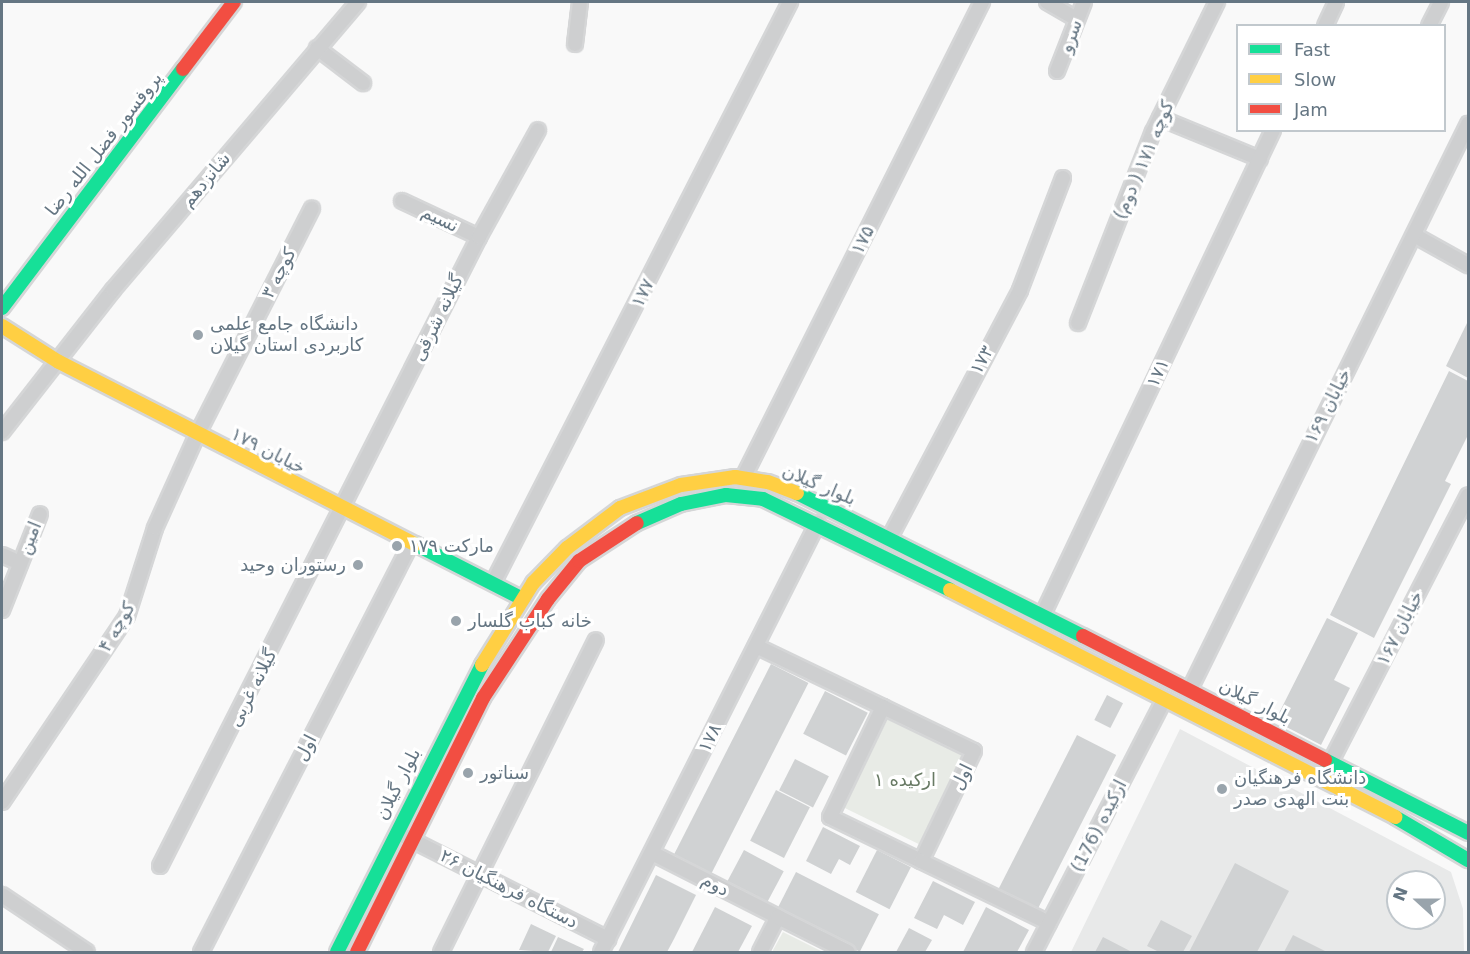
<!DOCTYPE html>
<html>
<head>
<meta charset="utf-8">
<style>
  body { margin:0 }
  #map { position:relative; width:1470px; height:954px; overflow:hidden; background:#f9f9f9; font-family:"DejaVu Sans",Vazirmatn,sans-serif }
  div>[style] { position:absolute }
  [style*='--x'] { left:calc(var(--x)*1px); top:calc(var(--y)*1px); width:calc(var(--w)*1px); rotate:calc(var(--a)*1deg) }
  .built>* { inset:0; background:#e8e9e9 }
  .green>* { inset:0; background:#e8ebe6; transform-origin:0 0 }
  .building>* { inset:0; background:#d0d2d3; transform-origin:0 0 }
  .roads { filter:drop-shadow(2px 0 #d5d6d7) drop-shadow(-2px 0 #d5d6d7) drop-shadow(0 2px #d5d6d7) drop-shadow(0 -2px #d5d6d7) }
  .street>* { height:14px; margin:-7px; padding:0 7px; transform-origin:7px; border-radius:7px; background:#cecfd0 }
  .fast>* { height:14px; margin:-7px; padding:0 7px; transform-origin:7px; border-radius:7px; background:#16e098 }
  .slow>* { height:14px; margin:-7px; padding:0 7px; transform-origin:7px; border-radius:7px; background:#ffcf43 }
  .jam>* { height:14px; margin:-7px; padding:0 7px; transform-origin:7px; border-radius:7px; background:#f24e42 }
  .dots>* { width:16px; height:16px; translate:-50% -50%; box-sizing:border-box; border:3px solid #fff; border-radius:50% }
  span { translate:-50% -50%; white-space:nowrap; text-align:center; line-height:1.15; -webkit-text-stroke:6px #fff; paint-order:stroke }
  .street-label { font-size:18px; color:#657683 }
  .poi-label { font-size:18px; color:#657683 }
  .left { translate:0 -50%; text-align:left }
  .right { translate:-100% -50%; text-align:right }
  .park-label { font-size:18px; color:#687a64 }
  .frame { position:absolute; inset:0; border:3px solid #657683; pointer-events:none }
  .legend { position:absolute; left:1236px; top:24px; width:210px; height:108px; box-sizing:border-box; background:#fff; border:2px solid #c1c8cd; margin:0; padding:8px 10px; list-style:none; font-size:18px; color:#657683 }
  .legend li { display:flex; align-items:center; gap:12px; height:30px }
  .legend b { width:30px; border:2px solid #c1c8cd }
  .north { position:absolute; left:1386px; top:870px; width:60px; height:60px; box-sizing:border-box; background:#fff; border:2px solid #c1c8cd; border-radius:50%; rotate:291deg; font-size:16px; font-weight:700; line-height:24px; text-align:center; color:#657683 }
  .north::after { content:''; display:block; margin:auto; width:21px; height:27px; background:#99a4ac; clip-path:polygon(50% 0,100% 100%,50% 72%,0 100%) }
</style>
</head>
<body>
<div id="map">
  <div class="built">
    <div style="clip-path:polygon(evenodd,1180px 729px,1451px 872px,1463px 909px,1464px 952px,1071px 952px,1180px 729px,1398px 882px,1434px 882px,1434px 918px,1398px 918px,1398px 882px)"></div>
  </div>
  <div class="green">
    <div style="left:889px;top:716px;width:85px;height:102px;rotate:26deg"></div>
    <div style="clip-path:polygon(783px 932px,823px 952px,772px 952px)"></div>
  </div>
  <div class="building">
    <div style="clip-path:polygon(1468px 321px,1468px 378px,1446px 366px)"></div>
    <div style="clip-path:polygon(1449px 371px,1468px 381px,1468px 435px,1445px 481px,1451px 484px,1374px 638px,1330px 615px)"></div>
    <div style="clip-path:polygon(1327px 618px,1358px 633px,1334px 680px,1350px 688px,1321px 745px,1275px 721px)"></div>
    <div style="left:771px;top:664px;width:42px;height:219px;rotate:27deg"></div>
    <div style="left:825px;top:691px;width:48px;height:48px;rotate:27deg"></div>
    <div style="left:1107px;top:695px;width:18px;height:28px;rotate:27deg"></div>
    <div style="left:1077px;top:735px;width:44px;height:174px;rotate:27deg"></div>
    <div style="left:795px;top:759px;width:38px;height:35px;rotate:27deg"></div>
    <div style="left:776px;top:790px;width:38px;height:57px;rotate:27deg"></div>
    <div style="clip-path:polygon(823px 827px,860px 846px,850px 865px,839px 859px,831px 874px,806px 861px)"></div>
    <div style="left:744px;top:850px;width:45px;height:38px;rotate:28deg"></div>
    <div style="left:877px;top:850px;width:38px;height:47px;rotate:27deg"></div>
    <div style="clip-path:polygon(1235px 863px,1289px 891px,1257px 952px,1189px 952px)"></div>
    <div style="left:796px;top:872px;width:93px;height:42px;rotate:27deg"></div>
    <div style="clip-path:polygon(656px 875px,696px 895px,674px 939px,667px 952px,618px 952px)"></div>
    <div style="clip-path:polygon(933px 881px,975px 902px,963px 925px,944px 915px,937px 929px,914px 918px)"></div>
    <div style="clip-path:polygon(715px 907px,752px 926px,738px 952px,692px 952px)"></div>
    <div style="clip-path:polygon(986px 907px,1029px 930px,1017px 952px,963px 952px)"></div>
    <div style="clip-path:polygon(1161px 920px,1192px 936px,1183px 952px,1159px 952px,1147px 946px)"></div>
    <div style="clip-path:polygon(531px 924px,556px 936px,548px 952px,519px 950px)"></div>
    <div style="clip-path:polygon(909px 928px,932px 940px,925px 952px,896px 952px)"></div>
    <div style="clip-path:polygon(1293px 935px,1327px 952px,1284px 952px)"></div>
    <div style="clip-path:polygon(558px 937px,584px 949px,582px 952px,551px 952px)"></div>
    <div style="clip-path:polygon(1103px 937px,1132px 952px,1095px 952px)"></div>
  </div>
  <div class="roads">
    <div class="street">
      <div style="--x:1047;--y:2;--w:34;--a:30"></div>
      <div style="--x:1325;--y:26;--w:26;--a:-65"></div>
      <div style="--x:1429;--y:26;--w:27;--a:-63"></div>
      <div style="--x:575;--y:44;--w:42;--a:-83.2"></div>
      <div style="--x:317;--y:48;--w:58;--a:37.3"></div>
      <div style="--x:1057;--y:71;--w:74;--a:-68.6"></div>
      <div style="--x:1160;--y:118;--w:108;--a:22.3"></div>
      <div style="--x:402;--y:201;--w:85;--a:25.1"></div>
      <div style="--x:1414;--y:235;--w:62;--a:29.1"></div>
      <div style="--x:1078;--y:323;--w:205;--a:-68.6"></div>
      <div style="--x:1153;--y:132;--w:145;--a:-63.8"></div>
      <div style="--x:2;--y:432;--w:180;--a:-52"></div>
      <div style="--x:113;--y:290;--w:378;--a:-49.6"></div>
      <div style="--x:743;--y:478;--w:533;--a:-63.34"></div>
      <div style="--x:890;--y:537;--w:279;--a:-62.2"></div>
      <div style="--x:1020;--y:290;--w:120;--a:-69"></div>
      <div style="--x:2;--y:555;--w:20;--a:24"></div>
      <div style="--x:493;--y:583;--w:653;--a:-62.92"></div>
      <div style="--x:2;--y:610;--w:103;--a:-68.4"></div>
      <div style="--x:1043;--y:614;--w:536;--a:-64.58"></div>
      <div style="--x:756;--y:646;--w:141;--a:25.7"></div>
      <div style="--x:1190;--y:689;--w:630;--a:-63.8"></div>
      <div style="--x:883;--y:707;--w:101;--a:25.8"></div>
      <div style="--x:974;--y:751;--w:122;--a:115.7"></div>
      <div style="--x:921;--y:861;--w:101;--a:-154.2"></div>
      <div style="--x:830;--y:817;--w:122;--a:-64.3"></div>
      <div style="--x:1331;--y:761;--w:299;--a:-62.7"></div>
      <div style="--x:2;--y:802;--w:224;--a:-56.1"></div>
      <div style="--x:127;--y:616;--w:92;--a:-72.3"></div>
      <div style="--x:155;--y:528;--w:102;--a:-65.7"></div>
      <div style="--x:197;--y:435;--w:254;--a:-63.1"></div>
      <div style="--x:404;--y:836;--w:229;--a:26.8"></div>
      <div style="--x:652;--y:853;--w:141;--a:26.9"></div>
      <div style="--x:921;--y:861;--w:142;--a:25.8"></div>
      <div style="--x:160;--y:866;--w:705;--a:-63.11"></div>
      <div style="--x:479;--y:237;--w:122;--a:-61.1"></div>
      <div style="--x:2;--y:895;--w:102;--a:33.8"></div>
      <div style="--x:201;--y:952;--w:460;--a:-62.8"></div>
      <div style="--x:441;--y:952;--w:348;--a:-63.6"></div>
      <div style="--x:601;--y:952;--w:481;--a:-63.2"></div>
      <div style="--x:760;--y:952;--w:39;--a:-63"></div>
      <div style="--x:778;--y:917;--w:78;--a:26.6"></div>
      <div style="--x:1034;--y:952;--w:284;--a:-62.7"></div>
    </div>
    <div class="fast">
      <div style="--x:2;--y:308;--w:300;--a:-52.9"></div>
      <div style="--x:797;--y:493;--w:320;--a:26.6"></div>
      <div style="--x:637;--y:523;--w:48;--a:-23.4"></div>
      <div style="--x:681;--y:504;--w:46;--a:-11.3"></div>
      <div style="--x:726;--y:495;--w:37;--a:6"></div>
      <div style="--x:763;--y:499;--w:208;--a:25.9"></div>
      <div style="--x:415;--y:544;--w:121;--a:27"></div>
      <div style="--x:1325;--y:760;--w:161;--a:27"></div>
      <div style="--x:1395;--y:817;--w:85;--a:30.5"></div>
      <div style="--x:337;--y:952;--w:322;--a:-63.2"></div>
    </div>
    <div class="slow">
      <div style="--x:2;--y:326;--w:67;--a:32.3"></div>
      <div style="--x:59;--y:362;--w:400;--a:27.1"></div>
      <div style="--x:950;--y:590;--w:500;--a:27"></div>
      <div style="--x:482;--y:665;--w:97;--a:-58.1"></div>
      <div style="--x:533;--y:583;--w:49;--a:-45.8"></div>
      <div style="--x:567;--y:548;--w:66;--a:-37"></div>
      <div style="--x:620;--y:508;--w:65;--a:-20.7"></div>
      <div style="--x:681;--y:485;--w:55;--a:-8.4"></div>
      <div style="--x:735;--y:477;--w:33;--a:9"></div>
      <div style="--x:768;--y:482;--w:31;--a:21"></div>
    </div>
    <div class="jam">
      <div style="--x:183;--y:69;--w:84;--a:-52.7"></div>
      <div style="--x:1083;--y:636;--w:272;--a:27.1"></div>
      <div style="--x:357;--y:952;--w:284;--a:-63.6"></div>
      <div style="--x:483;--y:698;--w:118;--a:-56.7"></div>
      <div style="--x:548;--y:599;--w:49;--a:-50.8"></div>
      <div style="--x:579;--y:561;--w:69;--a:-33.2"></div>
    </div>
  </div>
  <div class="dots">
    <div style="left:198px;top:335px;background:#99a4ac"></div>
    <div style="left:397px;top:546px;background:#99a4ac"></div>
    <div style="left:358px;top:565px;background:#99a4ac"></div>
    <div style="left:456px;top:621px;background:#99a4ac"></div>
    <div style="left:468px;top:773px;background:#99a4ac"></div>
    <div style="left:1222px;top:789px;background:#99a4ac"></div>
  </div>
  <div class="street-label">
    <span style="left:1071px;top:36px;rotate:-69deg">سرو</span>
    <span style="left:104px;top:144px;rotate:-52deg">پروفسور فضل الله رضا</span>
    <span style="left:1144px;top:160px;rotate:-67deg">کوچه ۱۷۱ ( دوم)</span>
    <span style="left:206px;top:180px;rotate:-50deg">شانزدهم</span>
    <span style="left:440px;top:219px;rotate:26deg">نسیم</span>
    <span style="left:863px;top:240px;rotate:-63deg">۱۷۵</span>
    <span style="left:279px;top:273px;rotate:-63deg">کوچه ۳</span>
    <span style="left:643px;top:293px;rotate:-64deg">۱۷۷</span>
    <span style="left:438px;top:318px;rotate:-64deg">گیلانه شرقی</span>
    <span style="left:982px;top:360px;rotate:-61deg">۱۷۳</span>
    <span style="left:1158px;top:373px;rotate:-65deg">۱۷۱</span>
    <span style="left:1328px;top:406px;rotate:-63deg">خیابان ۱۶۹</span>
    <span style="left:268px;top:451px;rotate:27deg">خیابان ۱۷۹</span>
    <span style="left:819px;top:485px;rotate:23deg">بلوار گیلان</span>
    <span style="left:30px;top:538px;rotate:-68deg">امین</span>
    <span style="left:117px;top:627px;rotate:-60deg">کوچه ۴</span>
    <span style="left:1400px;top:628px;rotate:-63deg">خیابان ۱۶۷</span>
    <span style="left:253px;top:688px;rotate:-63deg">گیلانه غربی</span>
    <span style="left:1255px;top:702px;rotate:27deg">بلوار گیلان</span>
    <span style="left:710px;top:738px;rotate:-63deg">۱۷۸</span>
    <span style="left:306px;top:748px;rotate:-63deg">اول</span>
    <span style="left:962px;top:777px;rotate:-64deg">اول</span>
    <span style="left:398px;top:784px;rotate:-63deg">بلوار گیلان</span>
    <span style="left:1099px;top:826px;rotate:-63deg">ارکیده (176)</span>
    <span style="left:715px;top:885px;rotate:27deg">دوم</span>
    <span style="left:509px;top:889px;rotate:27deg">۲۶ دستگاه فرهنگیان</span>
  </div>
  <div class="poi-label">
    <span class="left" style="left:210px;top:335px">دانشگاه جامع علمی<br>کاربردی استان گیلان</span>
    <span class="left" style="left:409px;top:546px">۱۷۹ مارکت</span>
    <span class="right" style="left:346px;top:565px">رستوران وحید</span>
    <span class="left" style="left:468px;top:621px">خانه کباب گلسار</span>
    <span class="left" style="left:480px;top:773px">سناتور</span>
    <span class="left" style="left:1234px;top:789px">دانشگاه فرهنگیان<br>بنت الهدی صدر</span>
  </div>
  <div class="park-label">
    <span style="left:905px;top:780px">ارکیده ۱</span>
  </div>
  <div class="frame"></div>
  <ul class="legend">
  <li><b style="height:8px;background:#16e098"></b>Fast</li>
  <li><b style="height:8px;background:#ffcf43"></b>Slow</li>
  <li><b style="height:8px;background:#f24e42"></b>Jam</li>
  </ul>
  <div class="north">N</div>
</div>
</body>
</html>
